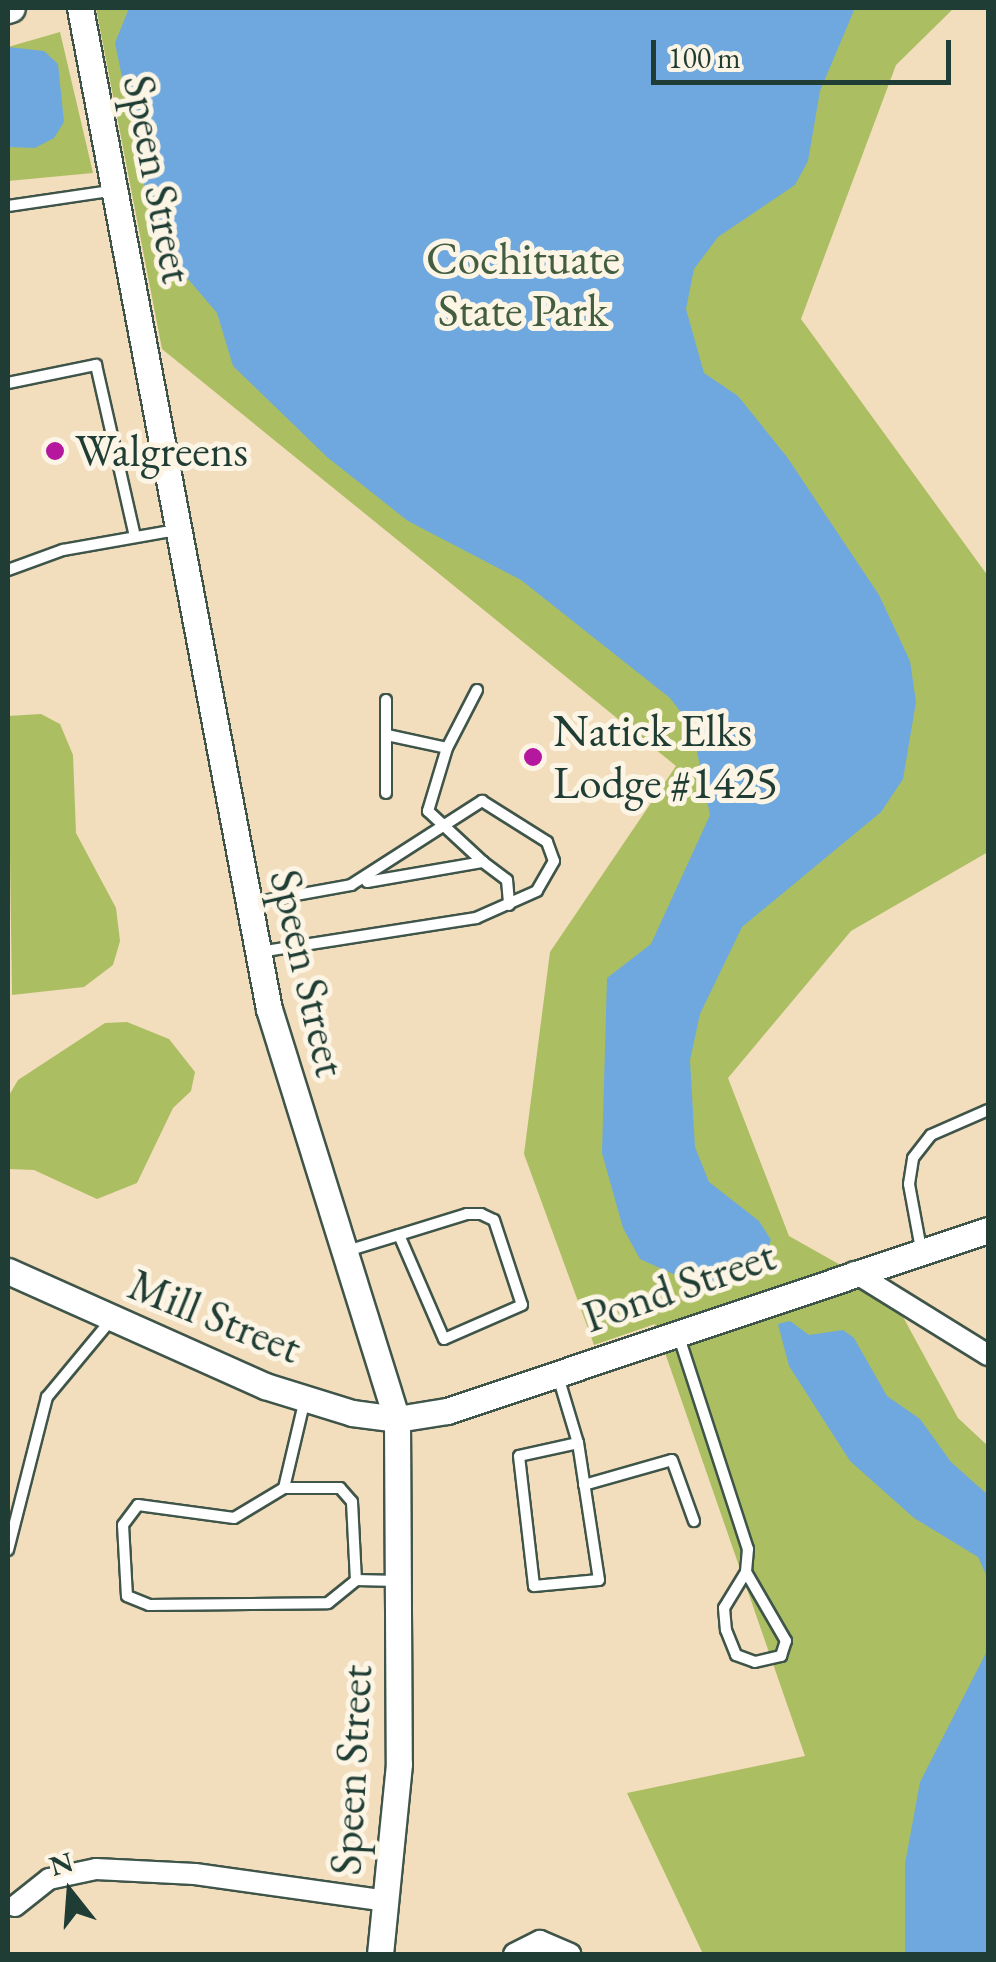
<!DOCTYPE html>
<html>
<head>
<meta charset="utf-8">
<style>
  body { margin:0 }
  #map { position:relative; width:996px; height:1962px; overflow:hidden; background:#f2ddbd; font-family:"EB Garamond",serif }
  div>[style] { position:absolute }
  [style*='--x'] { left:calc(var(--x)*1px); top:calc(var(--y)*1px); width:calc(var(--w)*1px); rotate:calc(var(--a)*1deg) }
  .green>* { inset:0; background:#acbe62 }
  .water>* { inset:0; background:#6ea8de }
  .roads { filter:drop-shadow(2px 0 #3f5549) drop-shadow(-2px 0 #3f5549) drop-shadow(0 2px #3f5549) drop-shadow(0 -2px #3f5549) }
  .service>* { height:10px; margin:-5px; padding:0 5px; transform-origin:5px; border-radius:5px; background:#fff }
  .minor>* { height:20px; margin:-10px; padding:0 10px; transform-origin:10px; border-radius:10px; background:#fff }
  .tertiary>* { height:25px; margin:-12.5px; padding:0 12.5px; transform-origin:12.5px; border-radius:12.5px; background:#fff }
  .secondary>* { height:28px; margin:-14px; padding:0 14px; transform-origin:14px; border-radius:14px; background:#fff }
  .dots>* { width:28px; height:28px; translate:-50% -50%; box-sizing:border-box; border:5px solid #fcf5e5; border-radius:50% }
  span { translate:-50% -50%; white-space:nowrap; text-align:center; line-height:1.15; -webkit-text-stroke:10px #fcf5e5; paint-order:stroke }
  .street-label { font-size:45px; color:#1f3d34 }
  .park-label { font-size:45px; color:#425d40 }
  .poi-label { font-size:45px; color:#1f3d34 }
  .left { translate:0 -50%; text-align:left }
  .frame { position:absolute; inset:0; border:10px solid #1f3d34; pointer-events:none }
  .north { position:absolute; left:20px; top:1842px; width:100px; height:100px; -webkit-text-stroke:8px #fcf5e5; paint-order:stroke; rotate:343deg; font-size:28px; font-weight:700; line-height:40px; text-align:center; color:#1f3d34 }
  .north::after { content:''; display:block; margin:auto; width:35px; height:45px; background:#1f3d34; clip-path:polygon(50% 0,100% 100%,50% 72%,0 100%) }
  .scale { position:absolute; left:651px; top:40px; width:300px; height:45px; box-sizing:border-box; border:5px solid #1f3d34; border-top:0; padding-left:12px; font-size:30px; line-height:35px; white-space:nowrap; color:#1f3d34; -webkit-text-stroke:8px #fcf5e5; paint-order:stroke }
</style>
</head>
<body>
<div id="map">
  <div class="green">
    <div style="clip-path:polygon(96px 8px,954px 8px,896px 65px,801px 319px,988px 576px,988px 852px,851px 931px,728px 1078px,789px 1236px,890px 1293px,958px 1418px,988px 1446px,988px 1954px,703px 1954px,627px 1793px,805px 1756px,655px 1324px,594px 1345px,524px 1154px,550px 952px,676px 766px,162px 349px)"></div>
    <div style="clip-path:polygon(60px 32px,93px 173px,8px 181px,8px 47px)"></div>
    <div style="clip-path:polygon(41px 714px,60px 724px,73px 755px,76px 833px,116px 908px,120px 941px,113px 965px,84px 987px,12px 995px,8px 716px)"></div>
    <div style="clip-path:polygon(127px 1022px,169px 1039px,195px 1072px,191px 1091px,173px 1108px,137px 1183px,97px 1199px,34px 1170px,8px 1169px,8px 1097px,18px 1080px,105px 1023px)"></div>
  </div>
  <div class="water">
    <div style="clip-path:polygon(129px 8px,855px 8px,820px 91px,808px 161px,795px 185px,718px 237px,694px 269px,686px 309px,704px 373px,738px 396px,787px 457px,879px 595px,910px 661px,916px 702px,903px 779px,881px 812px,742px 927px,700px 1014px,690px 1060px,695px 1147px,709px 1182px,759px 1221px,771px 1240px,758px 1273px,702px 1287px,640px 1259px,623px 1228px,602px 1153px,607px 978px,651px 944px,710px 815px,692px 727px,670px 698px,521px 580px,408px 521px,327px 457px,233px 366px,217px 313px,177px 266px,144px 184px,115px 43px)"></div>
    <div style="clip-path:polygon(8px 47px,44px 51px,58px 64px,64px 122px,54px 138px,35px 148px,8px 147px)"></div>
    <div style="clip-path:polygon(790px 1321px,809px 1335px,843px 1330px,854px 1338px,887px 1396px,920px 1419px,951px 1462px,988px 1495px,988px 1579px,978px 1557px,914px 1518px,850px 1461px,789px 1366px,778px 1324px)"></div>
    <div style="clip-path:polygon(988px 1649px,988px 1954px,905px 1954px,905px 1864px,920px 1782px)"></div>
  </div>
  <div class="roads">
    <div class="service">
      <div style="--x:8;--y:206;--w:109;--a:-8.4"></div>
      <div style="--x:8;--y:383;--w:90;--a:-11.6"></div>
      <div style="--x:96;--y:365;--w:176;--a:77.2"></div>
      <div style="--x:8;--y:570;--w:59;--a:-20"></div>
      <div style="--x:63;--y:550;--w:115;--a:-10"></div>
      <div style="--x:477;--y:690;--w:65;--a:117.3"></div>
      <div style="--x:447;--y:748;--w:66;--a:106.8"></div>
      <div style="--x:428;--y:811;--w:75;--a:42.8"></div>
      <div style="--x:387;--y:735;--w:61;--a:12.2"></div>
      <div style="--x:386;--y:793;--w:93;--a:-90"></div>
      <div style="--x:367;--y:882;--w:118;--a:-9.8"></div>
      <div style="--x:483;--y:862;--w:30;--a:37"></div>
      <div style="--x:507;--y:880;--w:25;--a:85"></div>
      <div style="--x:252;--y:903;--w:101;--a:-10.3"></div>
      <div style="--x:351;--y:885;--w:156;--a:-32.7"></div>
      <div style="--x:482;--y:801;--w:77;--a:32.2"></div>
      <div style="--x:547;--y:842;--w:20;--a:70"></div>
      <div style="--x:554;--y:861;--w:34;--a:120"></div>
      <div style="--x:537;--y:891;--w:67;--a:156.1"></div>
      <div style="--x:476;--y:918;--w:221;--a:171.1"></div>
      <div style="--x:921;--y:1249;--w:66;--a:-100.5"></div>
      <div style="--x:909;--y:1184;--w:26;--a:-81"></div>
      <div style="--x:913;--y:1158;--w:29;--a:-52"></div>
      <div style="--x:931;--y:1135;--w:62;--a:-23.7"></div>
      <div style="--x:347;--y:1251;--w:54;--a:-17.1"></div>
      <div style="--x:399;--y:1235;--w:71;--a:-17.2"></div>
      <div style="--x:467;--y:1214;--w:14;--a:0"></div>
      <div style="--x:481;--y:1214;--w:14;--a:25"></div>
      <div style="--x:494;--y:1220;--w:89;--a:71.8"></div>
      <div style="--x:522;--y:1305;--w:85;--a:156.4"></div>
      <div style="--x:444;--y:1339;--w:113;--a:-113.4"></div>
      <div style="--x:679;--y:1337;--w:223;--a:72"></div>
      <div style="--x:748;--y:1549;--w:23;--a:95"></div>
      <div style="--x:746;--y:1572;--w:42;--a:121.4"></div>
      <div style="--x:724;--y:1608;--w:22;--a:85"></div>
      <div style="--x:726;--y:1630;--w:27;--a:68"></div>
      <div style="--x:736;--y:1655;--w:20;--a:20"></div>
      <div style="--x:755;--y:1662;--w:27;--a:-13"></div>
      <div style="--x:781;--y:1656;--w:16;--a:-72"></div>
      <div style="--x:786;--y:1641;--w:80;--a:-120.1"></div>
      <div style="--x:557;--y:1373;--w:73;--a:73.3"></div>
      <div style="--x:578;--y:1443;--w:60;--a:167.6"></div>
      <div style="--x:519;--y:1456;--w:131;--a:83.4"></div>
      <div style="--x:534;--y:1586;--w:65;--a:-5.3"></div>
      <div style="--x:599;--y:1580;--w:139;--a:-98.7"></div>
      <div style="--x:305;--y:1399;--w:91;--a:103.3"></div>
      <div style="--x:284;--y:1488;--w:58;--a:149"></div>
      <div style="--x:234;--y:1518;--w:97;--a:-172.3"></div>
      <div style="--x:138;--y:1505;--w:25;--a:127"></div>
      <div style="--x:123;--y:1525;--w:71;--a:86.8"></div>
      <div style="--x:127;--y:1596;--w:24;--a:22"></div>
      <div style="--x:149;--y:1605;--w:179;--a:-0.6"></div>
      <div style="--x:328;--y:1603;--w:36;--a:-39"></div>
      <div style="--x:356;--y:1580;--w:42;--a:1.4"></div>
      <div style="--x:584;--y:1485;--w:91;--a:-15.9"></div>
      <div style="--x:672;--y:1460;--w:65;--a:70.2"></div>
      <div style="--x:284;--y:1488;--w:56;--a:0"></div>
      <div style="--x:340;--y:1488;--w:18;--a:49"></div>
      <div style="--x:352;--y:1502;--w:78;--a:87.1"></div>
      <div style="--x:8;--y:1550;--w:158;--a:-75.7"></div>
      <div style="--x:47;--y:1397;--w:99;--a:-50.3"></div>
    </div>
    <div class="minor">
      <div style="--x:854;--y:1272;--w:158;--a:31.8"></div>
      <div style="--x:15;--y:1906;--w:43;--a:-38.5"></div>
      <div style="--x:49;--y:1879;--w:48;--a:-12"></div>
      <div style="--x:96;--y:1869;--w:99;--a:2.9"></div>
      <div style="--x:195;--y:1874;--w:194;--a:8"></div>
      <div style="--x:514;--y:1954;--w:29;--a:-27"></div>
      <div style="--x:540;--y:1941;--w:33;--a:23"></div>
    </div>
    <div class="tertiary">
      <div style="--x:80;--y:8;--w:1019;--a:79.31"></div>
      <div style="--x:269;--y:1009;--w:430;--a:72.7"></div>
      <div style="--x:397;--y:1419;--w:345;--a:89.7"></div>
      <div style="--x:399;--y:1764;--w:191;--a:95.7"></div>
      <div style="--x:8;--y:1271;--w:282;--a:24.1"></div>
      <div style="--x:265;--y:1386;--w:91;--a:17.2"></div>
      <div style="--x:352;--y:1413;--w:45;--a:7.6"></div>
      <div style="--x:397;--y:1419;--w:51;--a:-9.1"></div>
      <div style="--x:447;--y:1411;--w:570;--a:-18.5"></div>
    </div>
    <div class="secondary">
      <div style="--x:8;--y:9;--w:3;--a:-18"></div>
    </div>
  </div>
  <div class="dots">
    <div style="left:55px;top:451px;background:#b5179e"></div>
    <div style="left:533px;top:757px;background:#b5179e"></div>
  </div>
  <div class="street-label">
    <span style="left:158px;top:179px;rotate:79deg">Speen Street</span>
    <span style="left:308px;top:973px;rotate:77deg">Speen Street</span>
    <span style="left:679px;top:1286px;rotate:-19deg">Pond Street</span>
    <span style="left:215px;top:1316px;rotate:22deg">Mill Street</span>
    <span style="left:351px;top:1770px;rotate:-87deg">Speen Street</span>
  </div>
  <div class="park-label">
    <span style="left:523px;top:285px">Cochituate<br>State Park</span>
  </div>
  <div class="poi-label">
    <span class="left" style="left:75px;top:451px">Walgreens</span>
    <span class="left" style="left:553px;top:757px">Natick Elks<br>Lodge #1425</span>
  </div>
  <div class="frame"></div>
  <div class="north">N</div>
  <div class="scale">100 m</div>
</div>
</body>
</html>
